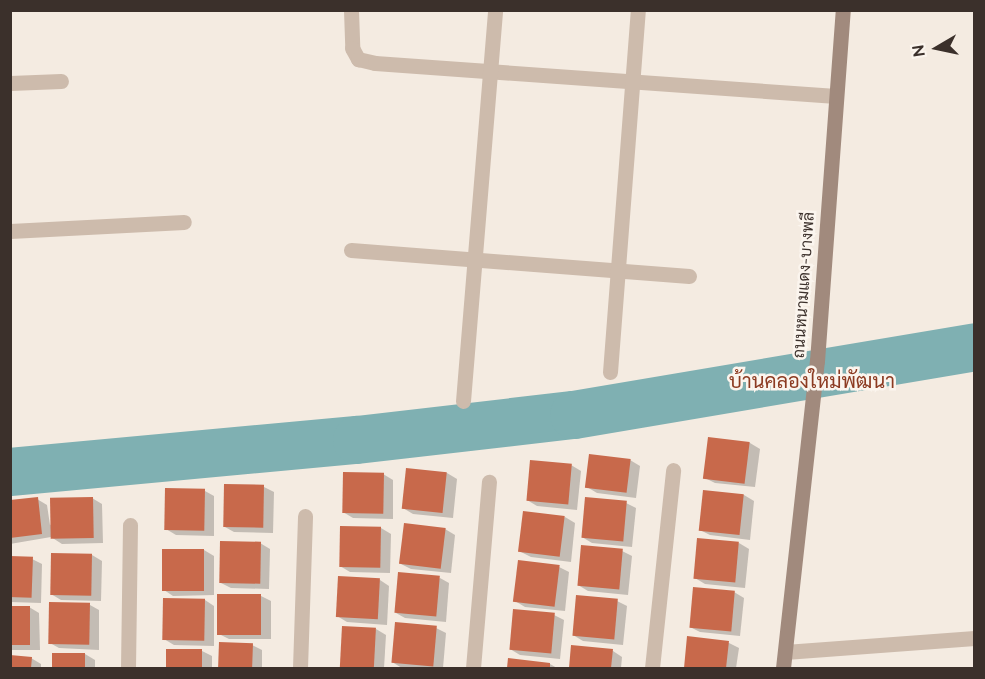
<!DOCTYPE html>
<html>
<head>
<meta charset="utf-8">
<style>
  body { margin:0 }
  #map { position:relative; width:985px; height:679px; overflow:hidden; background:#f4ebe1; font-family:Raleway,Sarabun,sans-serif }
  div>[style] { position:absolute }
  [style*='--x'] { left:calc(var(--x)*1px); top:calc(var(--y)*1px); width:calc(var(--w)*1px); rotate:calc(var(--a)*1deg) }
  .shadow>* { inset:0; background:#0003 }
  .river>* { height:48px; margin:-24px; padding:0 24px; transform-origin:24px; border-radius:24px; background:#7fb0b2 }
  .building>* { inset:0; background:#c8694b; transform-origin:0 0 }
  .lane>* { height:15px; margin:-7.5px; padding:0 7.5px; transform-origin:7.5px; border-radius:7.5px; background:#cdbbac }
  .street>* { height:15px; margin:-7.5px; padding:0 7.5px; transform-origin:7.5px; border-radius:7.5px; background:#cdbbac }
  .secondary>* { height:15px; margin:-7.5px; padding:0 7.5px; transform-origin:7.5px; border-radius:7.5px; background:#a18a7d }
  span { translate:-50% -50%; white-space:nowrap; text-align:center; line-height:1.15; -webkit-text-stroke:5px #fbf5ee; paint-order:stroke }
  .street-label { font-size:16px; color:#3b302b }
  .quarter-label { font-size:20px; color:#8c3b22 }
  .frame { position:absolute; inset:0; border:12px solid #3b302b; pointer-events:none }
  .north { position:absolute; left:907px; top:18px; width:60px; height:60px; -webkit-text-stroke:4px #fbf5ee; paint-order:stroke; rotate:261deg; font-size:16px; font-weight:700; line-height:24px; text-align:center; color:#3b302b }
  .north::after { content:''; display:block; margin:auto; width:21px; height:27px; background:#3b302b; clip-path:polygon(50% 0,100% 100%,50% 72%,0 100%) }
</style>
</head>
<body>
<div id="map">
  <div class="shadow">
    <div style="clip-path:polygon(709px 439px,750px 443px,760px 449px,755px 487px,715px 483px,705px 478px)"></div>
    <div style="clip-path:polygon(630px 460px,640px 466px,636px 498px,597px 493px,587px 487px)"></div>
    <div style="clip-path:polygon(571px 465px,581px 471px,577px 510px,537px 506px,527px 500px)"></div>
    <div style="clip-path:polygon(407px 469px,447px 473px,457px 479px,453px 518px,413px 514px,403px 508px)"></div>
    <div style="clip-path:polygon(383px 474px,393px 480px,393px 519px,353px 518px,343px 512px)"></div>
    <div style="clip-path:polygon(264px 487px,274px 492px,273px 533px,234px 532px,225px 527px)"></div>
    <div style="clip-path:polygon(205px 491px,214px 496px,214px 536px,176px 535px,166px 529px)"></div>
    <div style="clip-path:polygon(704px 491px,744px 495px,754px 501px,750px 540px,710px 535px,700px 530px)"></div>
    <div style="clip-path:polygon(92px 498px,102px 504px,103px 543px,62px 544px,51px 537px,10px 544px,10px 502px,37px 499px,47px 505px,50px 525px)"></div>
    <div style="clip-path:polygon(626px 503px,636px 508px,632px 547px,592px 543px,582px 537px)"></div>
    <div style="clip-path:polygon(565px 517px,575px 523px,571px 562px,531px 557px,521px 552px)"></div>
    <div style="clip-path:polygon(381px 528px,391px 534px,390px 573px,350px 572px,340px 566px)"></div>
    <div style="clip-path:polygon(445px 529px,455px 535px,451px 573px,411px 569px,401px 564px)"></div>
    <div style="clip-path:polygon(260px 543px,270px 549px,269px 589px,231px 588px,221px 583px)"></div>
    <div style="clip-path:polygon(739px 543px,749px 549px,745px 588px,705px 584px,695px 578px)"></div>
    <div style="clip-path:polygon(204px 550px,214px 556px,214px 595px,173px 596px,164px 590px)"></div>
    <div style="clip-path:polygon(622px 551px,632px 556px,628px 595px,588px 591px,578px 585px)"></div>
    <div style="clip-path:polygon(92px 555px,102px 561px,101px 601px,61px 600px,51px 594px)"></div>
    <div style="clip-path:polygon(10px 558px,32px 559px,42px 564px,41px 603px,10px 602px)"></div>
    <div style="clip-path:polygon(559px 567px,569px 572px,565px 611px,525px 607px,515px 601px)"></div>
    <div style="clip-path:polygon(440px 578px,449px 583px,446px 622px,405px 618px,396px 613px)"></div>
    <div style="clip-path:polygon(380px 580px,389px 586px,387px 625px,347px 622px,337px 616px)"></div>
    <div style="clip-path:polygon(734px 592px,744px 598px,740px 636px,700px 632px,690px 627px)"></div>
    <div style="clip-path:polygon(261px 596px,271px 601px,271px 639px,229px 639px,219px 634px)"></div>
    <div style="clip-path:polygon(205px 600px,214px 606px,214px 646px,174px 645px,164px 639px)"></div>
    <div style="clip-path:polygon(617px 601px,627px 606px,623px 645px,583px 641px,573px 635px)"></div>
    <div style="clip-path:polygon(90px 605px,99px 610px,99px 650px,59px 648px,50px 643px)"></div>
    <div style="clip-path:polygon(10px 607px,29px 607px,39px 613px,40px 650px,10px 650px)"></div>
    <div style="clip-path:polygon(554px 615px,564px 620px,560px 659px,520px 655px,510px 649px)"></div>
    <div style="clip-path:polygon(436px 628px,446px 633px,443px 668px,402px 668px,392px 662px)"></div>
    <div style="clip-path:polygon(376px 629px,386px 635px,384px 668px,341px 666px)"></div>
    <div style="clip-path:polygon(689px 638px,729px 643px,739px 648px,736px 668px,686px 668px)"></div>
    <div style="clip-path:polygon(221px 644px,252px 645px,262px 650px,262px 668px,220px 668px)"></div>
    <div style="clip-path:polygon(572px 647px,613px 651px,622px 657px,621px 668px,570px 668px)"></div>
    <div style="clip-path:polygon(167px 650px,202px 651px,212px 656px,212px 668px,167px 668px)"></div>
    <div style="clip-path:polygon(53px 654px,85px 654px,95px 660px,95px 668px,53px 668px)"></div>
    <div style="clip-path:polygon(10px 657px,31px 658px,41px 664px,41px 668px,10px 668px)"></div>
    <div style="clip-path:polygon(510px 660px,550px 664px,557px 668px,509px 668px)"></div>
  </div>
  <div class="river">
    <div style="--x:10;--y:472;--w:348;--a:-5.3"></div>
    <div style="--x:357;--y:440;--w:218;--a:-6.6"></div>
    <div style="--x:574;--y:415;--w:406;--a:-9.6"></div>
  </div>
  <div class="building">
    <div style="left:708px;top:437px;width:42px;height:42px;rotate:7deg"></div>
    <div style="left:589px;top:454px;width:42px;height:34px;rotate:7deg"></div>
    <div style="left:530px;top:460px;width:42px;height:41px;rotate:5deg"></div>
    <div style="left:406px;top:468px;width:41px;height:41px;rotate:6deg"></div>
    <div style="left:343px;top:472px;width:41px;height:41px;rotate:1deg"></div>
    <div style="left:224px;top:484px;width:40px;height:43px;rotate:1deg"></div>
    <div style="left:165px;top:488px;width:40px;height:42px;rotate:1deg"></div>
    <div style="left:703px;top:490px;width:41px;height:41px;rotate:6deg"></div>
    <div style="clip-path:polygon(38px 497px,42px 534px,10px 538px,10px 500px)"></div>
    <div style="left:93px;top:497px;width:41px;height:43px;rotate:89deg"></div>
    <div style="left:585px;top:497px;width:42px;height:41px;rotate:5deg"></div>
    <div style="left:523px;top:511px;width:42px;height:41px;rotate:7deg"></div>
    <div style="left:404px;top:523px;width:42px;height:41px;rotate:7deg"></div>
    <div style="left:340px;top:526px;width:41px;height:41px;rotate:1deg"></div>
    <div style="left:697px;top:538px;width:42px;height:41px;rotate:5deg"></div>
    <div style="left:220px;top:541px;width:41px;height:42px;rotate:1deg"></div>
    <div style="left:581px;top:545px;width:42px;height:41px;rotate:5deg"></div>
    <div style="left:162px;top:549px;width:42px;height:42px"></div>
    <div style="left:51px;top:553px;width:41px;height:42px;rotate:1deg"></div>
    <div style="left:10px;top:556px;width:23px;height:41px;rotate:2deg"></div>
    <div style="left:518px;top:560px;width:42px;height:42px;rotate:7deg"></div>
    <div style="left:398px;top:572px;width:42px;height:41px;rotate:5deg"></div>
    <div style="left:338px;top:576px;width:42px;height:41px;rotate:3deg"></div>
    <div style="left:693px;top:587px;width:42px;height:41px;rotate:5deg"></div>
    <div style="left:217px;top:594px;width:44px;height:41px"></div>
    <div style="left:576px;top:595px;width:42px;height:41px;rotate:5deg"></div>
    <div style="left:163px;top:598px;width:42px;height:42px;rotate:1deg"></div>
    <div style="left:49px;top:602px;width:41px;height:42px;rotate:1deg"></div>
    <div style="left:10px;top:606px;width:20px;height:39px"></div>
    <div style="left:513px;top:609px;width:42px;height:41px;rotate:5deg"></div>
    <div style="left:395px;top:622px;width:42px;height:41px;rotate:5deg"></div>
    <div style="left:342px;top:626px;width:34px;height:41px;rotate:3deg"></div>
    <div style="clip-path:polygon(687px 636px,729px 641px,726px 668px,684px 668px)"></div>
    <div style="left:219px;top:642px;width:34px;height:26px;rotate:2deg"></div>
    <div style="clip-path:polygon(571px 645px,613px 649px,611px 668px,569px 668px)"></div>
    <div style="left:166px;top:649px;width:36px;height:19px"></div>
    <div style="left:52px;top:653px;width:33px;height:15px"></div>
    <div style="clip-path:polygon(10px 655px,32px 657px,31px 668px,10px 668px)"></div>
    <div style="clip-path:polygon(508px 658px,550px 663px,550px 668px,507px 668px)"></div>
  </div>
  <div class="lane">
    <div style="--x:10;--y:83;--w:51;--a:-2.2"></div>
    <div style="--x:10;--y:231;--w:174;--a:-3"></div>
  </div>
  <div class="street">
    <div style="--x:351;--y:10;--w:38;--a:88"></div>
    <div style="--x:352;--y:48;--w:13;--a:61"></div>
    <div style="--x:358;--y:59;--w:17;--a:13"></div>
    <div style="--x:375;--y:63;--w:462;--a:4.1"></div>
    <div style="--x:351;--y:250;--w:339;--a:4.4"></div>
    <div style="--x:610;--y:372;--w:363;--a:-85.6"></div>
    <div style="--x:463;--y:401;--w:392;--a:-85.3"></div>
    <div style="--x:785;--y:652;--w:190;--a:-4.2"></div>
    <div style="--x:128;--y:668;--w:143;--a:-89.2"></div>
    <div style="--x:300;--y:668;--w:152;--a:-88.1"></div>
    <div style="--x:473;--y:668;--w:187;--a:-85.1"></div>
    <div style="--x:652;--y:668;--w:199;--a:-83.9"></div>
  </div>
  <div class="secondary">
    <div style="--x:783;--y:668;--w:309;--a:-83.7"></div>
    <div style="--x:817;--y:361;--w:352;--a:-85.8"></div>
  </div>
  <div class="street-label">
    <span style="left:804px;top:285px;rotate:-86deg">ถนนหนามแดง-บางพลี</span>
  </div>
  <div class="quarter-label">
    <span style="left:812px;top:381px">บ้านคลองใหม่พัฒนา</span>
  </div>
  <div class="frame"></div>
  <div class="north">N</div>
</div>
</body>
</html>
